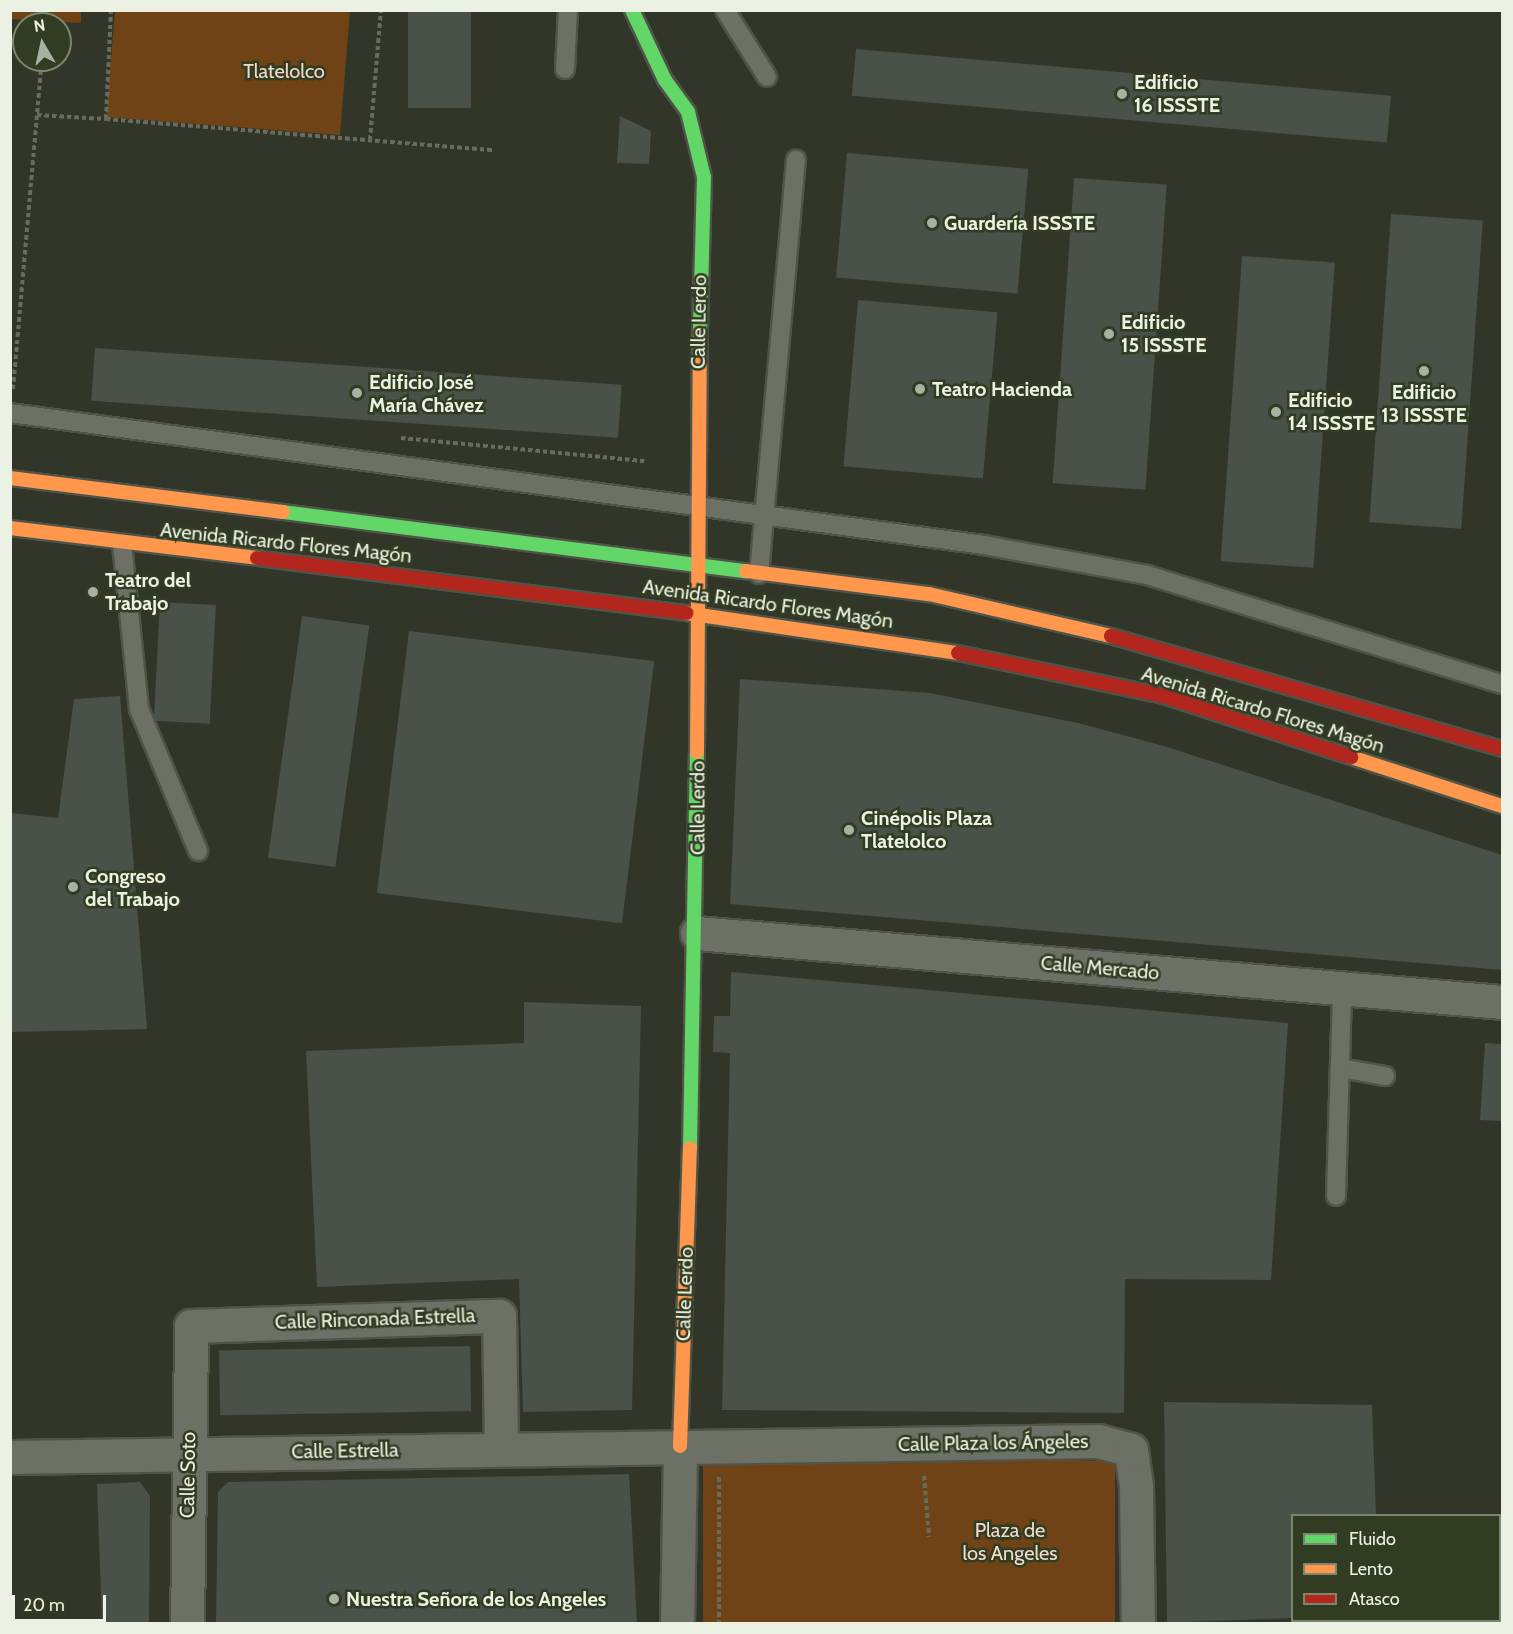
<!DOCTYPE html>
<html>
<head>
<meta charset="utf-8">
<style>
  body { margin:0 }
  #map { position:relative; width:1513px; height:1634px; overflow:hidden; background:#313629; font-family:Cabin,sans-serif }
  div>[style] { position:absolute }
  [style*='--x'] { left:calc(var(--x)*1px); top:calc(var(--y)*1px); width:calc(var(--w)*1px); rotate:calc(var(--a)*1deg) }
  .green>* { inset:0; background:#6f4316; transform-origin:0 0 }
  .building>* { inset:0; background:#4a5148; transform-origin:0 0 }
  .path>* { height:4px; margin-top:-2px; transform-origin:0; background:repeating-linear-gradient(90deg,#676c61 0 4.5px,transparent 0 7.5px) }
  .roads { filter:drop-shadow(2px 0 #4f5449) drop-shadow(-2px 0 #4f5449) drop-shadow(0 2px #4f5449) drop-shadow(0 -2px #4f5449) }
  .lane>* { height:18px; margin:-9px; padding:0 9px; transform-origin:9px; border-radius:9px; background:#6c7065 }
  .street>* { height:33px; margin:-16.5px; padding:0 16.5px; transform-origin:16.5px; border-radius:16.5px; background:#6c7065 }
  .fast>* { height:14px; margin:-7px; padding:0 7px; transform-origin:7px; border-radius:7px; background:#63d668 }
  .slow>* { height:14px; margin:-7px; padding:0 7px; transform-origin:7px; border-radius:7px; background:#ff974d }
  .jam>* { height:14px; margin:-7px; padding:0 7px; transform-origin:7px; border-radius:7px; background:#b3261e }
  .dots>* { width:16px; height:16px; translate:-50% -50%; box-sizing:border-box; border:3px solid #323c23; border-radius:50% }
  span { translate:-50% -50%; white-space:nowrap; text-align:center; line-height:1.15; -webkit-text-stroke:5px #323c23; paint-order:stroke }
  .park-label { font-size:20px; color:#f0dbcb }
  .poi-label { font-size:20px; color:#ecf2e3; font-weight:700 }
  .left { translate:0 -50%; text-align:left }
  .street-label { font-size:20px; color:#ecf2e3 }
  .frame { position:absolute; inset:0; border:12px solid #ecf2e3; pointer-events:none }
  .legend { position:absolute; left:1291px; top:1514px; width:210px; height:108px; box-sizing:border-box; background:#323c23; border:2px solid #7c8570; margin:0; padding:8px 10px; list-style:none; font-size:18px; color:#ecf2e3 }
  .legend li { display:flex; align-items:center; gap:12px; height:30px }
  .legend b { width:30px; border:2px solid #7c8570 }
  .north { position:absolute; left:12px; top:12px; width:60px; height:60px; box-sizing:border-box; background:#323c23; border:2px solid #7c8570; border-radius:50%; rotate:351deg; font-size:16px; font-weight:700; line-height:24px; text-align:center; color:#ecf2e3 }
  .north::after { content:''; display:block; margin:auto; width:21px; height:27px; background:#abb0a2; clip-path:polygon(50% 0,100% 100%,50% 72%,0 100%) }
  .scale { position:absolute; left:12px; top:1595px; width:94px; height:27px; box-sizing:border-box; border:3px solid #ecf2e3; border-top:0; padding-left:8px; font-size:18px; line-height:21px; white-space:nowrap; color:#ecf2e3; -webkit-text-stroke:4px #323c23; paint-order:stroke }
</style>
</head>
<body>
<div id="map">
  <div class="green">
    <div style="clip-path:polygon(10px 11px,81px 11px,81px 23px,11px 19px)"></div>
    <div style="clip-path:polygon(115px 11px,350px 11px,340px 135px,106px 117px)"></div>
    <div style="left:1115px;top:1461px;width:162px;height:412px;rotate:90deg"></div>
  </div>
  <div class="building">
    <div style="left:408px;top:10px;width:63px;height:98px"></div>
    <div style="left:856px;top:49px;width:537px;height:47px;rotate:5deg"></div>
    <div style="clip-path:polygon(620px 116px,651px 131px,649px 164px,617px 163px)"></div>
    <div style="left:847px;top:153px;width:182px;height:125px;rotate:5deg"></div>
    <div style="left:1074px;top:178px;width:93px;height:306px;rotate:4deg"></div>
    <div style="left:1391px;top:214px;width:92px;height:309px;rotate:4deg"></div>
    <div style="left:1242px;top:256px;width:93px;height:306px;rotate:4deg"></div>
    <div style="left:858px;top:300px;width:140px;height:167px;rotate:5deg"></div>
    <div style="left:95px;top:348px;width:528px;height:53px;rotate:4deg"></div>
    <div style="left:160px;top:602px;width:56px;height:119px;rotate:3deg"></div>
    <div style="left:302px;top:616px;width:68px;height:244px;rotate:8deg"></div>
    <div style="left:409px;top:631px;width:247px;height:264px;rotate:7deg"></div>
    <div style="clip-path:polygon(740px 679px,930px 693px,1078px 723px,1164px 746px,1502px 855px,1502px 970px,730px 904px)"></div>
    <div style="clip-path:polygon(120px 696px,147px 1029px,10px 1032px,10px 813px,58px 818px,74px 699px)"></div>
    <div style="clip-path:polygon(731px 972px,1288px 1023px,1271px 1280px,1125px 1279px,1124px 1413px,722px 1410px,730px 1053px,713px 1052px,714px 1016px,730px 1016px)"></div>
    <div style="clip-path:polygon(524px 1002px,641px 1006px,632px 1410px,523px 1412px,519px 1279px,317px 1287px,306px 1051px,524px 1043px)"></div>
    <div style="clip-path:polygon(1485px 1043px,1502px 1044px,1502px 1121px,1480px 1120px)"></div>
    <div style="left:470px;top:1346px;width:65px;height:251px;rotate:89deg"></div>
    <div style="clip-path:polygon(1164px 1402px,1372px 1405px,1376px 1515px,1292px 1516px,1292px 1618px,1167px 1623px)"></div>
    <div style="clip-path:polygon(629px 1474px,637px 1623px,216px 1623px,218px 1492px,228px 1482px)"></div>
    <div style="clip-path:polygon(140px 1482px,150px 1496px,149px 1623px,102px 1623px,97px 1484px)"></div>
  </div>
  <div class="path">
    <div style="--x:45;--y:24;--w:14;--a:-86"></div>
    <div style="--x:37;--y:115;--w:69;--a:3.3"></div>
    <div style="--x:106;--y:119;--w:109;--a:-87.4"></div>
    <div style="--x:106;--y:119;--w:389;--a:4.6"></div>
    <div style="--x:370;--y:140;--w:130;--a:-85.2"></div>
    <div style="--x:13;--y:389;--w:330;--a:-85"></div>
    <div style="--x:401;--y:438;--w:246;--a:5.4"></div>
    <div style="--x:924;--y:1476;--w:61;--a:85.3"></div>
    <div style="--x:719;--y:1477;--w:147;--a:90"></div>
  </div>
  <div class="roads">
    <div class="lane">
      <div style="--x:725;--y:10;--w:79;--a:57.9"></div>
      <div style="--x:565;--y:69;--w:59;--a:-87.1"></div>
      <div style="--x:10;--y:413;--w:983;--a:7.72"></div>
      <div style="--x:984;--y:545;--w:166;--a:10.4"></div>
      <div style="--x:1147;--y:575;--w:371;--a:17.1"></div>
      <div style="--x:122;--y:544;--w:166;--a:84.1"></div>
      <div style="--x:139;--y:709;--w:154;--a:67.4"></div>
      <div style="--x:759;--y:574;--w:416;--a:-84.9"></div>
      <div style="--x:1341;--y:1068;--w:45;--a:10.3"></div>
      <div style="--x:1336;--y:1196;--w:207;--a:-88.3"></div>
    </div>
    <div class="street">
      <div style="--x:697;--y:933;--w:808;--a:4.9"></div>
      <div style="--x:10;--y:1457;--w:1088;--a:-0.84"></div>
      <div style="--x:1098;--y:1441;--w:34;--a:15"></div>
      <div style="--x:1131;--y:1450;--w:36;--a:82"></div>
      <div style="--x:1136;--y:1486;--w:138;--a:89.2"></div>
      <div style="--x:187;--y:1624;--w:298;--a:-89.2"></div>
      <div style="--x:191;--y:1326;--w:308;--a:-1.9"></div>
      <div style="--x:499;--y:1316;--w:132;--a:89.1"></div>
      <div style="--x:677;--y:1624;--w:178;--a:-89"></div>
    </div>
    <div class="fast">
      <div style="--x:632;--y:10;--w:77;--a:64.8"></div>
      <div style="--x:665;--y:80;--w:39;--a:54"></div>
      <div style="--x:688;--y:112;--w:67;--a:76.2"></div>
      <div style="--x:704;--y:177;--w:155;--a:91.5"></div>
      <div style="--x:283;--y:512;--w:467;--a:7.3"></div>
      <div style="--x:690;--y:1148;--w:396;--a:-89"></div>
    </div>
    <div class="slow">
      <div style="--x:10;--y:478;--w:275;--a:7.1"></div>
      <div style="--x:10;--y:528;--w:249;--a:6.9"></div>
      <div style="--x:746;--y:571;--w:184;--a:7.2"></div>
      <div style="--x:929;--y:594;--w:187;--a:13"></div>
      <div style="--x:686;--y:613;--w:275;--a:8.4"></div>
      <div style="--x:697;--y:752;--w:420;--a:-89.6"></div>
      <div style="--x:1351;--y:757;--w:159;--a:18"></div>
      <div style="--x:680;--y:1446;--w:298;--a:-88.1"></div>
    </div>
    <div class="jam">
      <div style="--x:257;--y:558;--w:433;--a:7.3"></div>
      <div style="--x:1111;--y:636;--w:407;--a:16.1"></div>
      <div style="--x:958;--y:653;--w:210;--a:11.8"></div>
      <div style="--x:1164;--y:696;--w:197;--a:18.1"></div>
    </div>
  </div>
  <div class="dots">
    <div style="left:1122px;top:94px;background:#abb0a2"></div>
    <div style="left:932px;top:223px;background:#abb0a2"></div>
    <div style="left:1109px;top:334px;background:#abb0a2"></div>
    <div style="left:1424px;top:371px;background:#abb0a2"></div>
    <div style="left:920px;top:389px;background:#abb0a2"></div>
    <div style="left:357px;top:393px;background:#abb0a2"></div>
    <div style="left:1276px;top:412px;background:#abb0a2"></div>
    <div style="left:93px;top:592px;background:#abb0a2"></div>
    <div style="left:849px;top:830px;background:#abb0a2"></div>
    <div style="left:73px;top:887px;background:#abb0a2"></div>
    <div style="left:334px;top:1599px;background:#abb0a2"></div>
  </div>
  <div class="park-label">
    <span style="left:284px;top:71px">Tlatelolco</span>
    <span style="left:1010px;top:1542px">Plaza de<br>los Angeles</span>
  </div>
  <div class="poi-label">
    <span class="left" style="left:1134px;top:94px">Edificio<br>16 ISSSTE</span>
    <span class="left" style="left:944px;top:223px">Guardería ISSSTE</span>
    <span class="left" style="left:1121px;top:334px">Edificio<br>15 ISSSTE</span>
    <span class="left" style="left:369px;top:394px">Edificio José<br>María Chávez</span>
    <span class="left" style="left:932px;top:389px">Teatro Hacienda</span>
    <span style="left:1424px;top:404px">Edificio<br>13 ISSSTE</span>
    <span class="left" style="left:1288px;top:412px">Edificio<br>14 ISSSTE</span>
    <span class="left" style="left:105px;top:592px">Teatro del<br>Trabajo</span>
    <span class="left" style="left:861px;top:830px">Cinépolis Plaza<br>Tlatelolco</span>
    <span class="left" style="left:85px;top:888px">Congreso<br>del Trabajo</span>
    <span class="left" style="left:346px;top:1599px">Nuestra Señora de los Angeles</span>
  </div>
  <div class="street-label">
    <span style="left:699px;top:322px;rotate:-89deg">Calle Lerdo</span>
    <span style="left:286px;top:543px;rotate:6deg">Avenida Ricardo Flores Magón</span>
    <span style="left:768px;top:604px;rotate:8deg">Avenida Ricardo Flores Magón</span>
    <span style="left:1263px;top:710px;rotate:17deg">Avenida Ricardo Flores Magón</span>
    <span style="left:698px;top:808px;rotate:-90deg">Calle Lerdo</span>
    <span style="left:1100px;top:968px;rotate:5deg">Calle Mercado</span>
    <span style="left:685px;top:1294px;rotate:-88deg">Calle Lerdo</span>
    <span style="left:375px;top:1319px;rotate:-2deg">Calle Rinconada Estrella</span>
    <span style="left:993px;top:1443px;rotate:-1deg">Calle Plaza los Ángeles</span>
    <span style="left:345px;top:1451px;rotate:-1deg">Calle Estrella</span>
    <span style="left:188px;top:1475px;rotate:-89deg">Calle Soto</span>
  </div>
  <div class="frame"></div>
  <ul class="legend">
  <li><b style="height:8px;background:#63d668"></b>Fluido</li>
  <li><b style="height:8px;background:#ff974d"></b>Lento</li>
  <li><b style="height:8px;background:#b3261e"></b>Atasco</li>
  </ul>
  <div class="north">N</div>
  <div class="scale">20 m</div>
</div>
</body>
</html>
